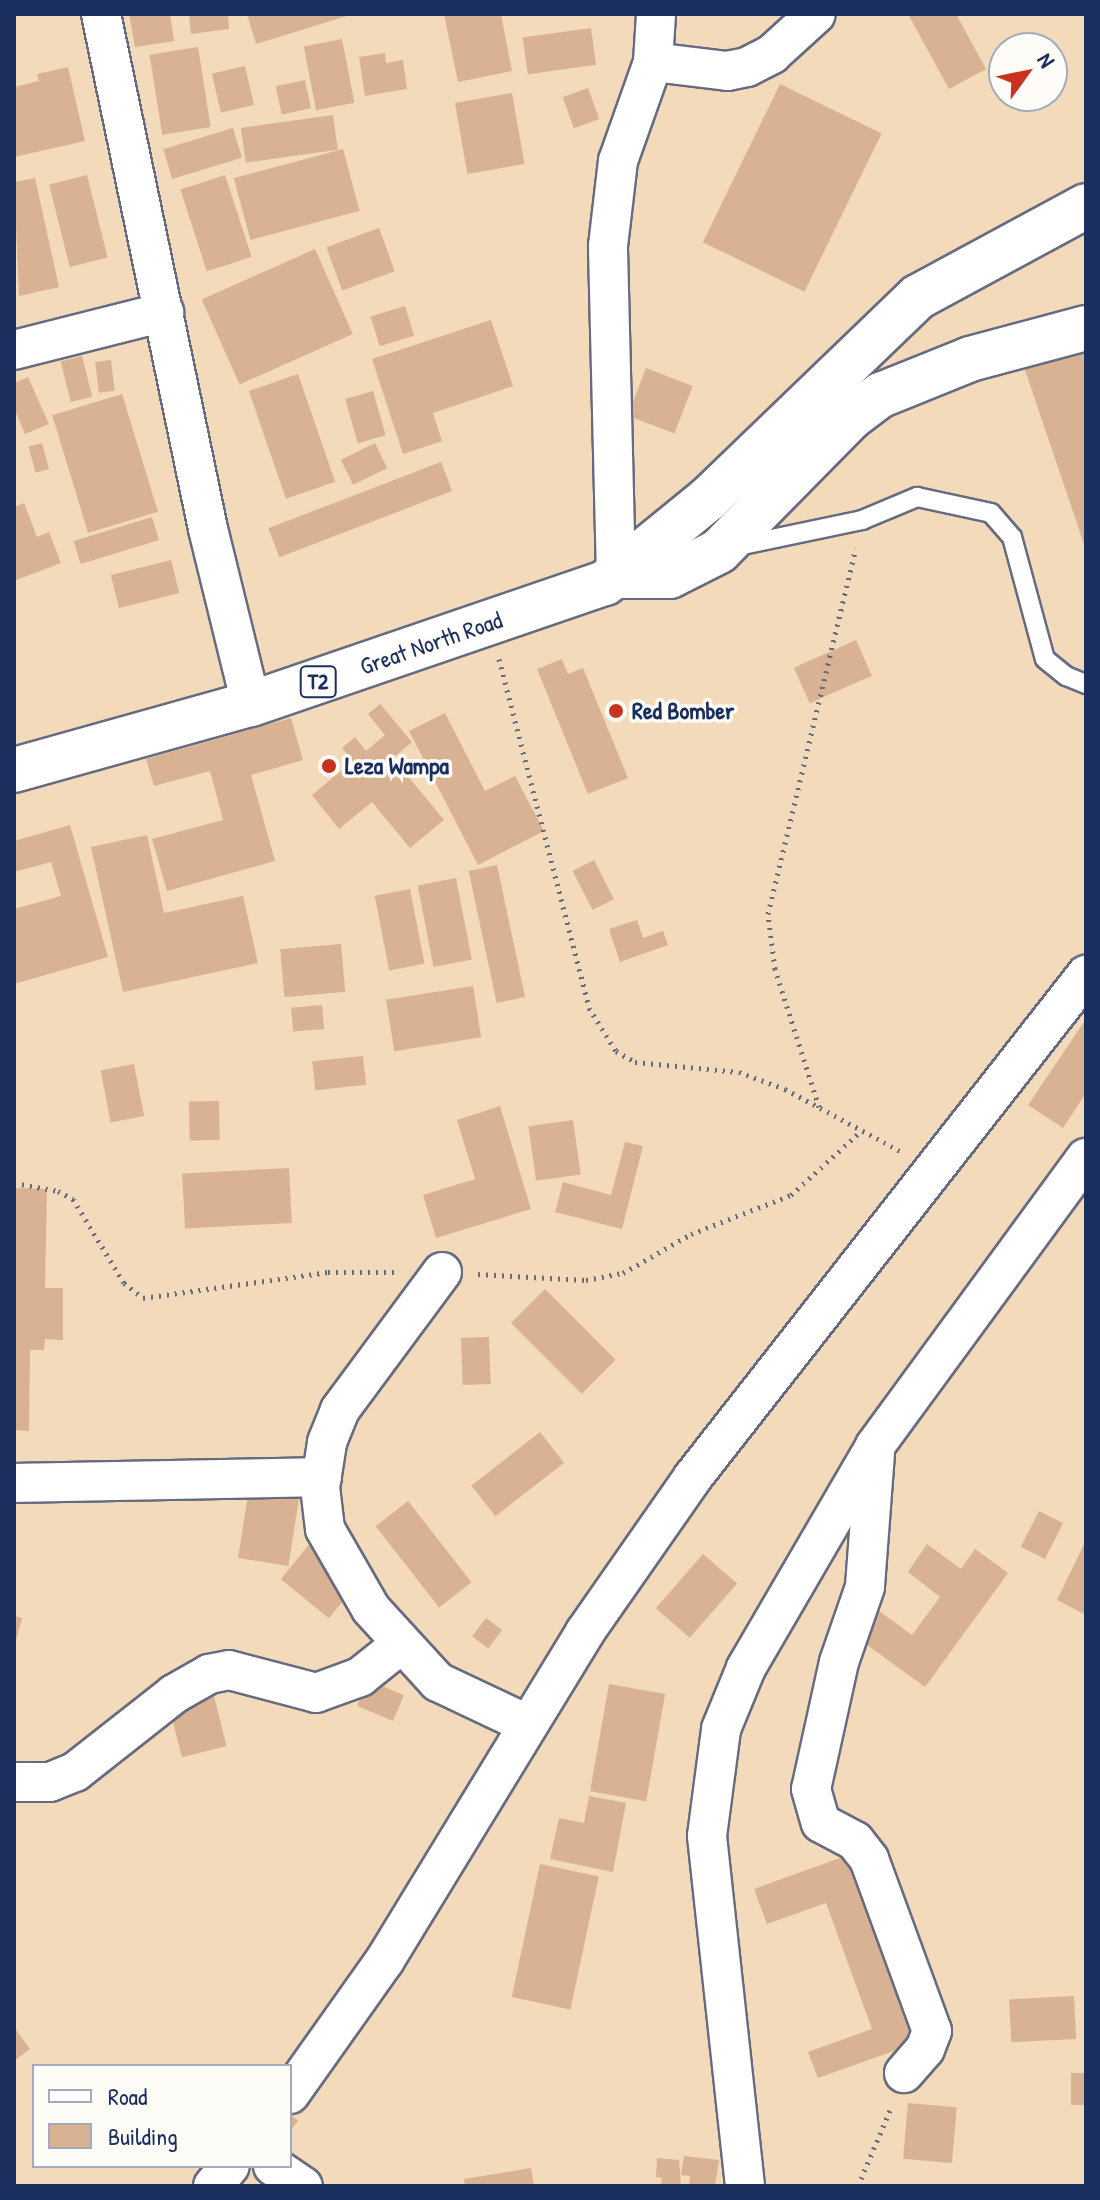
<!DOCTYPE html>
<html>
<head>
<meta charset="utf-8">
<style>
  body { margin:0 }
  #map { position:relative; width:1100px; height:2200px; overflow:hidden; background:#f3dabb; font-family:"Patrick Hand",sans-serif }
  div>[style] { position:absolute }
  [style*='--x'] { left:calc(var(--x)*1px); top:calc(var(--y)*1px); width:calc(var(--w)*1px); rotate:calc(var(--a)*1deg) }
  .building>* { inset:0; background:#d8b293; transform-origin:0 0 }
  .path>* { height:5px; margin-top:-2.5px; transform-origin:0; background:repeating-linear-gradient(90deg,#676b7f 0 2px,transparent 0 8px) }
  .roads { filter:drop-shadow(2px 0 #676b7f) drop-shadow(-2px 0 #676b7f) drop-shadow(0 2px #676b7f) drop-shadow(0 -2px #676b7f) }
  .service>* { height:18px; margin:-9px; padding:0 9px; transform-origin:9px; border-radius:9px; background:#fff }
  .minor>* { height:38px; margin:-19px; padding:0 19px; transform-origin:19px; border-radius:19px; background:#fff }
  .trunk>* { height:44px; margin:-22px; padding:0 22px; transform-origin:22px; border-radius:22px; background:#fff }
  .dots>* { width:22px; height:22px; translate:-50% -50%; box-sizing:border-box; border:4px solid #fdfcf7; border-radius:50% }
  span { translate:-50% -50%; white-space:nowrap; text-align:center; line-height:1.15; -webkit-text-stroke:7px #fdfcf7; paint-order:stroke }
  .shield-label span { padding:2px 6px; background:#fdfcf7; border:2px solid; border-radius:6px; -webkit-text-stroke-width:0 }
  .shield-label { font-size:22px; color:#1b2f5e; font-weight:700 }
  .street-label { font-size:24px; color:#1b2f5e }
  .poi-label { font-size:24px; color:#1b2f5e; font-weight:700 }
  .left { translate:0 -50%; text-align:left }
  .frame { position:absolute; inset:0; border:16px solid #1b2f5e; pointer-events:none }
  .legend { position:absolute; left:32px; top:2064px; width:260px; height:104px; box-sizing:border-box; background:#fdfcf7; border:2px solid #a3aaba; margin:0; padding:10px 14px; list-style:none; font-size:24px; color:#1b2f5e }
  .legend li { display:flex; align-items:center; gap:16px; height:40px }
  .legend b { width:40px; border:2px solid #a3aaba }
  .north { position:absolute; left:988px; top:32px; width:80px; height:80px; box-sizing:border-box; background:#fdfcf7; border:2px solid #a3aaba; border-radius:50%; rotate:57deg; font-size:22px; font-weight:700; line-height:32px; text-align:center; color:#1b2f5e }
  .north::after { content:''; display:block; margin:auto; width:28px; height:36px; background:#c8321e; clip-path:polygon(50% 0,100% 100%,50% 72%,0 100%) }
</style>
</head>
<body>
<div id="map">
  <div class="building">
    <div style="clip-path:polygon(129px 14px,170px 14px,174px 41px,135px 47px)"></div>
    <div style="clip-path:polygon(189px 14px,228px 14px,229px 29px,191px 34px)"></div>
    <div style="clip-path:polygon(247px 14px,350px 14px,350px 15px,256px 44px)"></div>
    <div style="clip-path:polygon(444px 14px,501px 14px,512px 71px,458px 82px)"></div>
    <div style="clip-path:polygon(908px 14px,956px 14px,986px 69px,949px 89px)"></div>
    <div style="left:591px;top:28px;width:37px;height:69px;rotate:82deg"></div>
    <div style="left:342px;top:39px;width:65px;height:39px;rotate:79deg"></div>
    <div style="left:198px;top:47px;width:81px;height:49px;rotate:81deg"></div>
    <div style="clip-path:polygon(385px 53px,386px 63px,403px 60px,407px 89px,365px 96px,359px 57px)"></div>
    <div style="left:245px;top:66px;width:40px;height:34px;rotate:77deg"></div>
    <div style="clip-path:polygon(68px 67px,85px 141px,14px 157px,14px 87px,39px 81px,37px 74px)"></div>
    <div style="left:305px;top:80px;width:29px;height:30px;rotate:78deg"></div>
    <div style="left:780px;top:84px;width:113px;height:176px;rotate:26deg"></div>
    <div style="left:588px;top:88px;width:33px;height:27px;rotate:70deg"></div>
    <div style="left:512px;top:93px;width:72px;height:58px;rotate:80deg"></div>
    <div style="left:333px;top:115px;width:35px;height:93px;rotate:82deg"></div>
    <div style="left:233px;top:128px;width:31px;height:73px;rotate:73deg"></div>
    <div style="left:343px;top:149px;width:64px;height:113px;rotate:75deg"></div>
    <div style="left:87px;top:175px;width:85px;height:39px;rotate:76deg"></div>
    <div style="left:225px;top:175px;width:86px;height:47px;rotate:72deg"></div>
    <div style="clip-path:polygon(35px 178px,59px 287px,19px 296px,14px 182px)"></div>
    <div style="left:379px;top:228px;width:46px;height:56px;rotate:70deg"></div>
    <div style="left:315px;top:249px;width:93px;height:124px;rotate:66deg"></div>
    <div style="left:405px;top:306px;width:31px;height:36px;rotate:73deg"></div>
    <div style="clip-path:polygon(491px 320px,513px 386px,433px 413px,442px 441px,403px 454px,372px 359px)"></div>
    <div style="clip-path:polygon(1086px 347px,1086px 547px,1085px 547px,1024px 367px)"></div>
    <div style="left:82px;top:356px;width:42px;height:22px;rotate:76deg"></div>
    <div style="left:111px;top:360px;width:31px;height:16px;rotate:83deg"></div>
    <div style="left:646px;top:368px;width:50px;height:51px;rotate:21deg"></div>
    <div style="left:298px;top:374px;width:114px;height:52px;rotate:71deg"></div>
    <div style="clip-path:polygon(28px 377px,49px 424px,25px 434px,14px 408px,14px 383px)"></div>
    <div style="left:373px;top:391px;width:46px;height:29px;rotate:74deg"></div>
    <div style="left:122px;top:394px;width:123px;height:73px;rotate:73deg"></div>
    <div style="left:42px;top:443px;width:27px;height:14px;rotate:75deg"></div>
    <div style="left:375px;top:443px;width:28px;height:38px;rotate:64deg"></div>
    <div style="left:441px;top:462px;width:31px;height:185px;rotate:69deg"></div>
    <div style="clip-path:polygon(24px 503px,37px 537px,49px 532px,61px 563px,14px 581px,14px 507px)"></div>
    <div style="left:152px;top:517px;width:24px;height:82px;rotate:73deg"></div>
    <div style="left:171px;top:560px;width:34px;height:62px;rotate:76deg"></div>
    <div style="left:856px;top:640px;width:39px;height:68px;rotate:66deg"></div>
    <div style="clip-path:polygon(562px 659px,568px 674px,583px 668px,628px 778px,588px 794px,537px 669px)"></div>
    <div style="clip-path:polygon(380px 704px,412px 742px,393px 758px,444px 820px,410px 848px,372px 802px,339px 829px,312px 795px,353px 761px,342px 748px,355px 737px,366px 751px,385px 735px,368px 714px)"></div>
    <div style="clip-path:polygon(445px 713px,485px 791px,515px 776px,544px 831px,478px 865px,409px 731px)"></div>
    <div style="clip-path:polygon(291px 718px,303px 760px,251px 775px,275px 861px,167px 891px,152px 839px,223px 820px,210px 771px,154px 786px,146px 759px)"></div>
    <div style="clip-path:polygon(70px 825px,108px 957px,14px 984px,14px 909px,61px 896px,51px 862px,14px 872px,14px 841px)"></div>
    <div style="clip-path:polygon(147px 835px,164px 913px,243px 896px,258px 963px,123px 992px,91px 847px)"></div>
    <div style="left:594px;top:860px;width:44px;height:24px;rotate:63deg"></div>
    <div style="left:497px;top:865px;width:135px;height:29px;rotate:78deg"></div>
    <div style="left:456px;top:878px;width:83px;height:39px;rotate:79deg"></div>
    <div style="left:410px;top:889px;width:76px;height:36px;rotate:79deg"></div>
    <div style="clip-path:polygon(637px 920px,643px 938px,663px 931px,668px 945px,620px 962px,609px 929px)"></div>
    <div style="left:341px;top:944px;width:48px;height:61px;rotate:85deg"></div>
    <div style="left:473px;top:986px;width:52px;height:88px;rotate:81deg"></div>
    <div style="left:322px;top:1005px;width:24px;height:31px;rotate:85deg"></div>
    <div style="clip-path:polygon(1086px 1019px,1086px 1093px,1063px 1128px,1028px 1105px)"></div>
    <div style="left:363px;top:1056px;width:29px;height:51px;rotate:84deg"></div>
    <div style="left:134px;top:1064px;width:53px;height:34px;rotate:79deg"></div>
    <div style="left:219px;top:1101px;width:39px;height:30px;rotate:89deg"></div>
    <div style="clip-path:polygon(500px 1106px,531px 1209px,436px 1238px,423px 1195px,475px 1179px,457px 1120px)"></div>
    <div style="left:573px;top:1120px;width:55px;height:45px;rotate:82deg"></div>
    <div style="clip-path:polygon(625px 1142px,643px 1146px,622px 1229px,555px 1212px,563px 1182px,611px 1195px)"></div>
    <div style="left:289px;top:1168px;width:55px;height:107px;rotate:87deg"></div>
    <div style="clip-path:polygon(14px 1188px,47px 1189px,45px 1288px,63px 1288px,63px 1340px,45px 1339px,44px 1350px,30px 1350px,29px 1431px,14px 1430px)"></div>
    <div style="left:545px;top:1289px;width:100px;height:48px;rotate:45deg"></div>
    <div style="left:489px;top:1337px;width:47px;height:28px;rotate:88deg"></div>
    <div style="left:540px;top:1432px;width:39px;height:87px;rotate:52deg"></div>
    <div style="left:251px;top:1476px;width:51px;height:83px;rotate:9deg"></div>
    <div style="left:408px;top:1501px;width:103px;height:41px;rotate:52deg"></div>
    <div style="left:1039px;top:1511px;width:27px;height:40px;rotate:27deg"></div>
    <div style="clip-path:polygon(1086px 1540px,1086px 1615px,1057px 1600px)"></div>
    <div style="left:311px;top:1542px;width:62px;height:48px;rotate:39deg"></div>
    <div style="clip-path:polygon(927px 1544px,961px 1569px,975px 1549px,1008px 1573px,925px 1687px,859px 1639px,879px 1611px,912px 1635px,940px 1597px,908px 1572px)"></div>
    <div style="left:703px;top:1554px;width:45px;height:72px;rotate:41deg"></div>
    <div style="clip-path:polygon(14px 1616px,22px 1618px,15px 1644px,14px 1644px)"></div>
    <div style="left:486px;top:1618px;width:20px;height:23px;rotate:37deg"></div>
    <div style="left:368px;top:1680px;width:39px;height:28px;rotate:23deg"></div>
    <div style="left:211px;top:1684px;width:64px;height:46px;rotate:76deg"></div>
    <div style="left:609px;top:1684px;width:57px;height:109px;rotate:10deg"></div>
    <div style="clip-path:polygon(589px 1796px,626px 1803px,613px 1872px,550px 1859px,559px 1818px,584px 1823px)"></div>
    <div style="clip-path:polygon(851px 1854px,919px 2042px,818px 2078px,808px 2052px,872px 2029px,826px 1903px,767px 1924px,754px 1889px)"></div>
    <div style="left:540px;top:1864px;width:60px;height:136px;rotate:12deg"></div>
    <div style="left:1074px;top:1996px;width:43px;height:65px;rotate:87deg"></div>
    <div style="clip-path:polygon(14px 2027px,30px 2049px,14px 2061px)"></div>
    <div style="left:1071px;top:2073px;width:15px;height:32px"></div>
    <div style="left:908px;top:2103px;width:49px;height:56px;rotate:5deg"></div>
    <div style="clip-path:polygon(290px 2114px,298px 2121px,290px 2131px)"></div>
    <div style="clip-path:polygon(684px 2156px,719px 2160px,715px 2186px,689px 2186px,690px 2176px,681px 2175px)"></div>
    <div style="clip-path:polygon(657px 2158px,679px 2160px,681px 2186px,661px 2186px,662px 2178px,656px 2177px)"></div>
    <div style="clip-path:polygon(531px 2168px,534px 2186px,465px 2186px,464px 2179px)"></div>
  </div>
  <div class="path">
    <div style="--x:499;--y:659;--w:360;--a:75.5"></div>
    <div style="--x:589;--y:1008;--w:51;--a:57.9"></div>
    <div style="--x:616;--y:1051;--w:22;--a:30"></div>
    <div style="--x:635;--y:1062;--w:104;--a:5.5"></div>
    <div style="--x:739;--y:1072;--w:49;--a:20.3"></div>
    <div style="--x:785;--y:1089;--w:131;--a:28.3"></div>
    <div style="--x:819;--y:1107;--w:145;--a:-107.7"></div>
    <div style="--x:775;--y:969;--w:55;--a:-97.3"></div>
    <div style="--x:768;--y:914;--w:376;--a:-76.5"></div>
    <div style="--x:14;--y:1183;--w:45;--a:10.3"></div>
    <div style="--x:58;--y:1191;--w:17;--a:28"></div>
    <div style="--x:73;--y:1199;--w:98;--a:58.7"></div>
    <div style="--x:124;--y:1283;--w:24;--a:38"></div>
    <div style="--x:143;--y:1298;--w:187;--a:-8"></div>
    <div style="--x:328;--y:1272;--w:68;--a:0"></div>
    <div style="--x:478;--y:1274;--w:108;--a:3.2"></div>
    <div style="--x:586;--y:1280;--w:38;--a:-11"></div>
    <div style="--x:623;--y:1273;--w:78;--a:-29.8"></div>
    <div style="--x:691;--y:1234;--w:107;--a:-21.3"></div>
    <div style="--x:791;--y:1195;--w:93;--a:-42.4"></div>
    <div style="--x:858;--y:2186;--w:85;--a:-67.1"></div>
  </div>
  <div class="roads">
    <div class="service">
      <div style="--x:738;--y:546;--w:127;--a:-11.8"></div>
      <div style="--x:862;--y:520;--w:60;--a:-22.7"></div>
      <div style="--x:917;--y:497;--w:76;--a:12.2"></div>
      <div style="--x:991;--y:513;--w:32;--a:49"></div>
      <div style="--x:1012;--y:537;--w:126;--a:74.9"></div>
      <div style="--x:1045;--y:659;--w:27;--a:39"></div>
      <div style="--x:1066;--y:676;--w:22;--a:22"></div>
    </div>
    <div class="minor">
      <div style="--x:101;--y:14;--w:526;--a:78.26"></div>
      <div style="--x:208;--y:529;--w:180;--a:76.2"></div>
      <div style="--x:653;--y:62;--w:75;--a:6.9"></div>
      <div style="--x:727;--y:71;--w:20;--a:-11"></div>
      <div style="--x:747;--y:67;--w:28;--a:-27"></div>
      <div style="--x:772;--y:54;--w:59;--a:-42.3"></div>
      <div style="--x:14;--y:350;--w:155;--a:-14.2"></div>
      <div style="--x:616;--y:576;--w:330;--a:-91.4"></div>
      <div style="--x:608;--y:246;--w:86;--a:-83.3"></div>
      <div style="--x:618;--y:161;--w:105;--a:-70.5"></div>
      <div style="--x:653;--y:62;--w:48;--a:-86.4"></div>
      <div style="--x:442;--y:1272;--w:172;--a:126.5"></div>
      <div style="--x:340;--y:1410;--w:35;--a:112"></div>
      <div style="--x:327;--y:1443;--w:45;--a:99"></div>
      <div style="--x:320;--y:1487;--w:42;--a:83.2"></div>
      <div style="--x:325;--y:1529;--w:92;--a:60.1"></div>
      <div style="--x:371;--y:1609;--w:99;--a:47.5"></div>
      <div style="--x:438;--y:1682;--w:98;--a:25.3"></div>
      <div style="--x:875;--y:1453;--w:134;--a:94.3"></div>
      <div style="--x:865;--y:1587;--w:79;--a:109.1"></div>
      <div style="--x:839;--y:1662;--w:130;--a:102.4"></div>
      <div style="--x:811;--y:1789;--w:35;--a:74"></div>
      <div style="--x:821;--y:1823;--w:38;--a:28"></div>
      <div style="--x:855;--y:1841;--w:23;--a:52"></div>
      <div style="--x:869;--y:1859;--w:183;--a:69.9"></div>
      <div style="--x:932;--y:2031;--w:19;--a:111"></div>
      <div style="--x:925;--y:2049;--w:32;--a:131"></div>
      <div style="--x:14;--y:1483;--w:308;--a:-1.1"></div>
      <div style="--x:14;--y:1782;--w:36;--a:0"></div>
      <div style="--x:50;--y:1782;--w:27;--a:-22"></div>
      <div style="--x:75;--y:1772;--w:126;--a:-38.2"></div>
      <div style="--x:174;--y:1694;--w:40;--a:-29.7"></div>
      <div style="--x:209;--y:1674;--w:20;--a:-11"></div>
      <div style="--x:229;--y:1670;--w:90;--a:14.8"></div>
      <div style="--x:316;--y:1693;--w:47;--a:-20"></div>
      <div style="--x:360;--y:1677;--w:51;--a:-38.7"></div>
      <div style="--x:290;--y:2094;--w:164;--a:-54.7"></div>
      <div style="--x:385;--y:1960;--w:384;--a:-58.6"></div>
      <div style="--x:585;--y:1632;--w:189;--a:-55.1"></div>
      <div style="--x:693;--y:1477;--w:638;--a:-51.94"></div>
      <div style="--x:273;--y:2166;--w:36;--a:34"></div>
      <div style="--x:213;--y:2186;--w:26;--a:-50"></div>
      <div style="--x:745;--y:2186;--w:352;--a:-96.2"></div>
      <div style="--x:707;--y:1836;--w:108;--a:-82.5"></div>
      <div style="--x:721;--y:1729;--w:66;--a:-67.7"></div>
      <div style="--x:746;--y:1668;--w:257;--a:-59.8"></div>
      <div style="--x:875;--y:1446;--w:357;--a:-53.8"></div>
    </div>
    <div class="trunk">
      <div style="--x:616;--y:576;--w:54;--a:0"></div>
      <div style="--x:670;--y:576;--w:55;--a:-27"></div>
      <div style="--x:719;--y:551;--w:187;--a:-45.4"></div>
      <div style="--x:850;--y:418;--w:39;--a:-37"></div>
      <div style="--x:881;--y:395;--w:96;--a:-22"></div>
      <div style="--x:970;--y:359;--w:120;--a:-15"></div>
      <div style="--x:14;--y:770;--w:246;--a:-15.6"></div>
      <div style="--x:251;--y:704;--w:374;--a:-18.9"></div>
      <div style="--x:605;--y:583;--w:133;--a:-39.2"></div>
      <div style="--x:708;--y:499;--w:291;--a:-43.9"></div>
      <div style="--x:918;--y:297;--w:191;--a:-28.4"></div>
    </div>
  </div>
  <div class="dots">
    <div style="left:616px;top:711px;background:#c8321e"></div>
    <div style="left:329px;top:766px;background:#c8321e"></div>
  </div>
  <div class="shield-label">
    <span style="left:318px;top:682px">T2</span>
  </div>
  <div class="street-label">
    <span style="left:431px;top:643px;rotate:-19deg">Great North Road</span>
  </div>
  <div class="poi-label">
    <span class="left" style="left:632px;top:711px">Red Bomber</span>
    <span class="left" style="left:345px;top:766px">Leza Wampa</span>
  </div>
  <div class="frame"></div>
  <ul class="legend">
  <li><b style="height:10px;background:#fff"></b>Road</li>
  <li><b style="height:22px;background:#d8b293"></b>Building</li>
  </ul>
  <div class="north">N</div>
</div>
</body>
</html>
